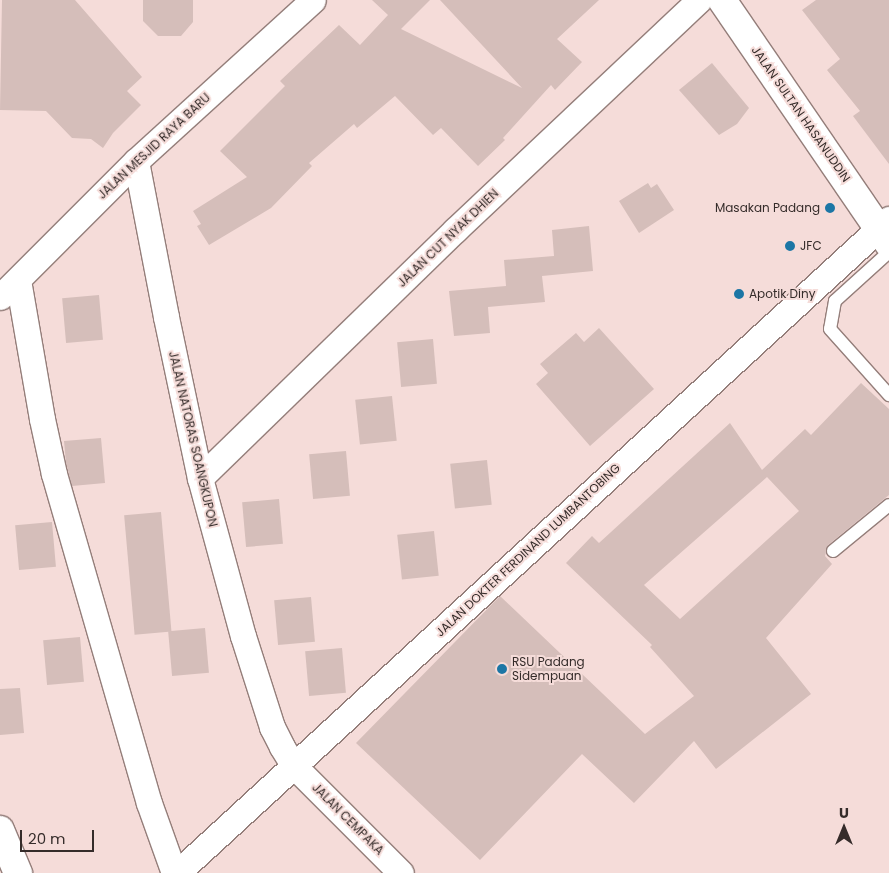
<!DOCTYPE html>
<html>
<head>
<meta charset="utf-8">
<style>
  body { margin:0 }
  #map { position:relative; width:889px; height:873px; overflow:hidden; background:#f5dcd9; font-family:Poppins,sans-serif }
  div>[style] { position:absolute }
  [style*='--x'] { left:calc(var(--x)*1px); top:calc(var(--y)*1px); width:calc(var(--w)*1px); rotate:calc(var(--a)*1deg) }
  .building>* { inset:0; background:#d5beba; transform-origin:0 0 }
  .roads { filter:drop-shadow(1px 0 #947e7a) drop-shadow(-1px 0 #947e7a) drop-shadow(0 1px #947e7a) drop-shadow(0 -1px #947e7a) }
  .service>* { height:12px; margin:-6px; padding:0 6px; transform-origin:6px; border-radius:6px; background:#fff }
  .minor>* { height:25px; margin:-12.5px; padding:0 12.5px; transform-origin:12.5px; border-radius:12.5px; background:#fff }
  .tertiary>* { height:28px; margin:-14px; padding:0 14px; transform-origin:14px; border-radius:14px; background:#fff }
  .dots>* { width:14px; height:14px; translate:-50% -50%; box-sizing:border-box; border:2px solid #f5dcd9; border-radius:50% }
  span { translate:-50% -50%; white-space:nowrap; text-align:center; line-height:1.15; -webkit-text-stroke:4px #f5dcd9; paint-order:stroke }
  .street-label { font-size:12px; color:#352c2a }
  .poi-label { font-size:12px; color:#352c2a }
  .right { translate:-100% -50%; text-align:right }
  .left { translate:0 -50%; text-align:left }
  .north { position:absolute; left:819px; top:803px; width:50px; height:50px; -webkit-text-stroke:4px #f5dcd9; paint-order:stroke; rotate:0deg; font-size:14px; font-weight:700; line-height:20px; text-align:center; color:#352c2a }
  .north::after { content:''; display:block; margin:auto; width:18px; height:22px; background:#352c2a; clip-path:polygon(50% 0,100% 100%,50% 72%,0 100%) }
  .scale { position:absolute; left:20px; top:830px; width:74px; height:22px; box-sizing:border-box; border:2px solid #352c2a; border-top:0; padding-left:6px; font-size:15px; line-height:18px; white-space:nowrap; color:#352c2a; -webkit-text-stroke:4px #f5dcd9; paint-order:stroke }
</style>
</head>
<body>
<div id="map">
  <div class="building">
    <div style="clip-path:polygon(2px 0,75px 0,142px 77px,127px 91px,141px 105px,113px 133px,103px 148px,91px 139px,72px 138px,46px 111px,0 110px)"></div>
    <div style="clip-path:polygon(143px 0,193px 0,193px 22px,181px 36px,158px 36px,143px 21px)"></div>
    <div style="clip-path:polygon(372px 0,430px 0,401px 29px,522px 88px,440px 0,599px 0,557px 39px,582px 62px,555px 90px,551px 85px,503px 138px,505px 140px,478px 166px,441px 128px,433px 135px,395px 96px,357px 128px,354px 124px,309px 163px,312px 166px,271px 208px,209px 245px,197px 226px,201px 224px,193px 211px,247px 177px,220px 151px,285px 86px,280px 81px,339px 25px,360px 45px,388px 15px)"></div>
    <div style="clip-path:polygon(816px 0,889px 0,889px 164px,853px 116px,860px 111px,827px 70px,840px 59px,802px 10px)"></div>
    <div style="clip-path:polygon(712px 63px,749px 108px,737px 124px,719px 135px,679px 90px)"></div>
    <div style="clip-path:polygon(648px 183px,651px 188px,657px 184px,674px 210px,639px 233px,619px 201px)"></div>
    <div style="clip-path:polygon(589px 226px,593px 271px,542px 276px,545px 302px,488px 307px,490px 333px,454px 336px,449px 291px,506px 286px,504px 260px,554px 256px,552px 230px)"></div>
    <div style="left:99px;top:295px;width:45px;height:37px;rotate:85deg"></div>
    <div style="clip-path:polygon(599px 328px,654px 389px,590px 446px,536px 384px,548px 373px,540px 364px,576px 333px,584px 342px)"></div>
    <div style="left:433px;top:339px;width:45px;height:36px;rotate:85deg"></div>
    <div style="clip-path:polygon(evenodd,861px 383px,889px 409px,889px 495px,828px 545px,825px 556px,832px 564px,766px 638px,811px 694px,716px 769px,694px 741px,634px 803px,582px 754px,480px 860px,356px 743px,500px 596px,645px 734px,694px 696px,650px 647px,652px 645px,566px 563px,592px 536px,599px 543px,730px 423px,762px 470px,805px 429px,811px 435px,861px 383px,767px 477px,799px 511px,680px 619px,644px 585px,767px 477px)"></div>
    <div style="left:392px;top:396px;width:45px;height:37px;rotate:84deg"></div>
    <div style="clip-path:polygon(101px 438px,105px 483px,72px 486px,66px 463px,64px 441px)"></div>
    <div style="left:346px;top:451px;width:45px;height:37px;rotate:85deg"></div>
    <div style="left:487px;top:460px;width:45px;height:37px;rotate:84deg"></div>
    <div style="left:279px;top:499px;width:45px;height:37px;rotate:85deg"></div>
    <div style="left:161px;top:512px;width:120px;height:37px;rotate:85deg"></div>
    <div style="left:52px;top:522px;width:45px;height:37px;rotate:85deg"></div>
    <div style="left:434px;top:531px;width:45px;height:37px;rotate:84deg"></div>
    <div style="left:311px;top:597px;width:45px;height:37px;rotate:85deg"></div>
    <div style="left:205px;top:628px;width:45px;height:37px;rotate:85deg"></div>
    <div style="left:80px;top:637px;width:45px;height:37px;rotate:85deg"></div>
    <div style="left:342px;top:648px;width:45px;height:37px;rotate:85deg"></div>
    <div style="clip-path:polygon(20px 688px,24px 733px,0 735px,0 689px)"></div>
  </div>
  <div class="roads">
    <div class="service">
      <div style="--x:889;--y:252;--w:73;--a:137.8"></div>
      <div style="--x:835;--y:301;--w:28;--a:100"></div>
      <div style="--x:830;--y:329;--w:89;--a:48.2"></div>
      <div style="--x:833;--y:551;--w:72;--a:-39.4"></div>
    </div>
    <div class="minor">
      <div style="--x:136;--y:161;--w:159;--a:79.1"></div>
      <div style="--x:166;--y:317;--w:165;--a:78.1"></div>
      <div style="--x:200;--y:478;--w:164;--a:74.8"></div>
      <div style="--x:243;--y:636;--w:96;--a:72.3"></div>
      <div style="--x:272;--y:727;--w:22;--a:63"></div>
      <div style="--x:282;--y:747;--w:22;--a:58"></div>
      <div style="--x:294;--y:766;--w:151;--a:45"></div>
      <div style="--x:18;--y:280;--w:141;--a:80.2"></div>
      <div style="--x:42;--y:419;--w:56;--a:77.7"></div>
      <div style="--x:54;--y:474;--w:342;--a:73.9"></div>
      <div style="--x:149;--y:803;--w:74;--a:70.3"></div>
      <div style="--x:0;--y:297;--w:192;--a:-45"></div>
      <div style="--x:136;--y:161;--w:239;--a:-42.3"></div>
      <div style="--x:200;--y:478;--w:356;--a:-44.2"></div>
      <div style="--x:455;--y:230;--w:335;--a:-43.3"></div>
      <div style="--x:177;--y:873;--w:967;--a:-42.57"></div>
    </div>
    <div class="tertiary">
      <div style="--x:722;--y:0;--w:296;--a:55.6"></div>
      <div style="--x:0;--y:830;--w:47;--a:67.3"></div>
    </div>
  </div>
  <div class="dots">
    <div style="left:830px;top:208px;background:#1c76a5"></div>
    <div style="left:790px;top:246px;background:#1c76a5"></div>
    <div style="left:739px;top:294px;background:#1c76a5"></div>
    <div style="left:502px;top:669px;background:#1c76a5"></div>
  </div>
  <div class="street-label">
    <span style="left:801px;top:114px;rotate:55deg">JALAN SULTAN HASANUDDIN</span>
    <span style="left:154px;top:146px;rotate:-43deg">JALAN MESJID RAYA BARU</span>
    <span style="left:448px;top:238px;rotate:-44deg">JALAN CUT NYAK DHIEN</span>
    <span style="left:193px;top:439px;rotate:77deg">JALAN NATORAS SOANGKUPON</span>
    <span style="left:528px;top:550px;rotate:-43deg">JALAN DOKTER FERDINAND LUMBANTOBING</span>
    <span style="left:348px;top:819px;rotate:45deg">JALAN CEMPAKA</span>
  </div>
  <div class="poi-label">
    <span class="right" style="left:820px;top:208px">Masakan Padang</span>
    <span class="left" style="left:800px;top:246px">JFC</span>
    <span class="left" style="left:749px;top:294px">Apotik Diny</span>
    <span class="left" style="left:512px;top:669px">RSU Padang<br>Sidempuan</span>
  </div>
  <div class="north">U</div>
  <div class="scale">20 m</div>
</div>
</body>
</html>
